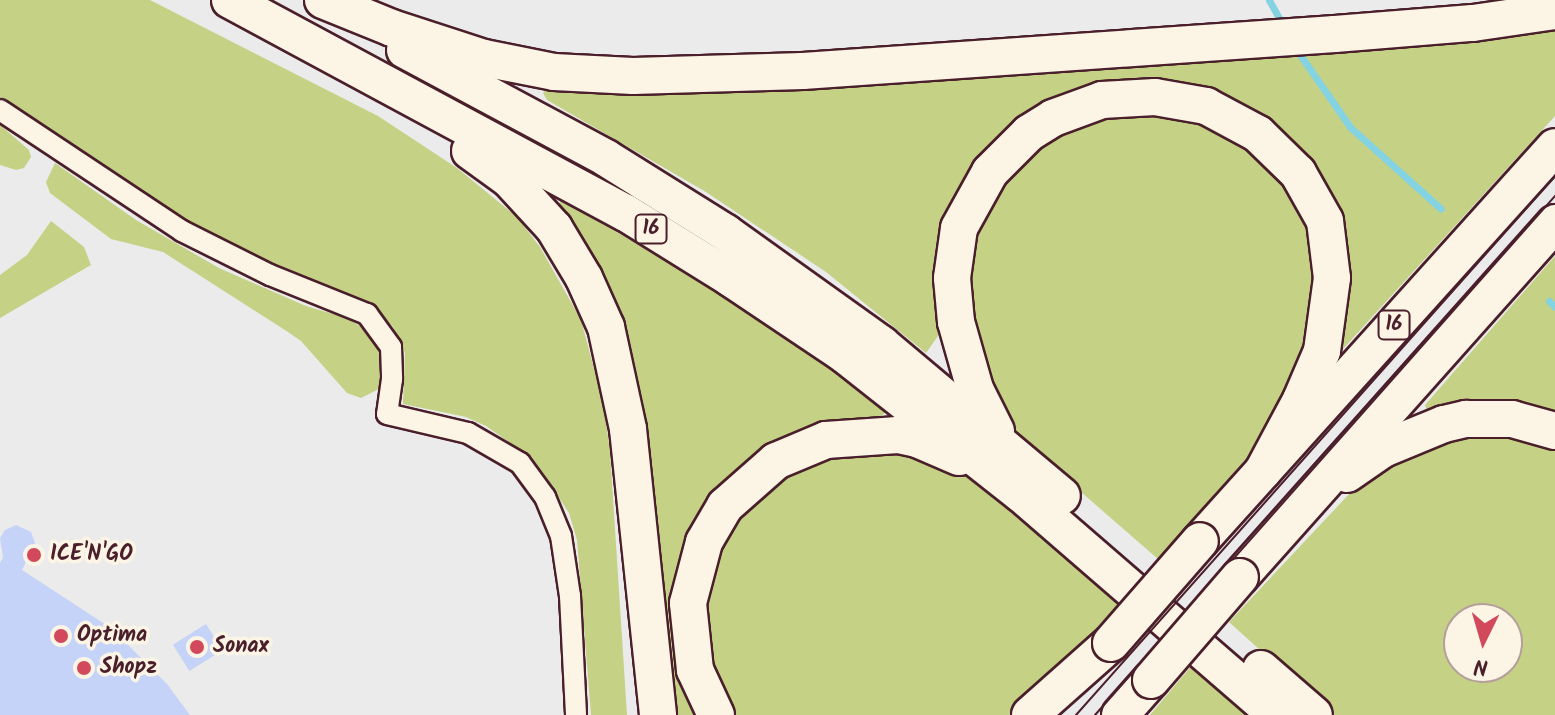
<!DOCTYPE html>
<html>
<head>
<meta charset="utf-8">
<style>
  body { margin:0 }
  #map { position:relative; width:1555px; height:715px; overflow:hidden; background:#ecebeb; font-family:Kalam,sans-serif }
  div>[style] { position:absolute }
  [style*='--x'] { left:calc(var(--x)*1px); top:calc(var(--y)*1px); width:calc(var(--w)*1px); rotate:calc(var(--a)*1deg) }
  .green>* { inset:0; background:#c5d185 }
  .stream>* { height:7px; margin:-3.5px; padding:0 3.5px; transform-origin:3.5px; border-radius:3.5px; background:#84d3e2 }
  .building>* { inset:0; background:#c5d3f9; transform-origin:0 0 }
  .roads { filter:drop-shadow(2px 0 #4a1f2b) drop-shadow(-2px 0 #4a1f2b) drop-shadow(0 2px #4a1f2b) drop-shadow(0 -2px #4a1f2b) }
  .street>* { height:20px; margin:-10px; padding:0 10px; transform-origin:10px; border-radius:10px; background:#fcf5e5 }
  .highway>* { height:36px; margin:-18px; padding:0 18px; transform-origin:18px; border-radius:18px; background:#fcf5e5 }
  .tram>* { height:2px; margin:-1px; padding:0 1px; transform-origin:1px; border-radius:1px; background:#4a1f2b }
  .bridges { filter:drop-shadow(2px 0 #4a1f2b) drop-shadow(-2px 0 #4a1f2b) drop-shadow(0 2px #4a1f2b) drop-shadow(0 -2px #4a1f2b) }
  .highway-bridge>* { height:36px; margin:-18px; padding:0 18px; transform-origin:18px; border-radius:18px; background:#fcf5e5 }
  .dots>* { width:22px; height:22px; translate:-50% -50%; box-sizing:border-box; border:4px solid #fcf5e5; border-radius:50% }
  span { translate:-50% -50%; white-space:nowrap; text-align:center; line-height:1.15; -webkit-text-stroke:7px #fcf5e5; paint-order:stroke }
  .shield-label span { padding:2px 6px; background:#fcf5e5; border:2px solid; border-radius:6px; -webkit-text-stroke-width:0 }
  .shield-label { font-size:20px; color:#4a1f2b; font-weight:700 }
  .poi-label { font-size:22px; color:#4a1f2b; font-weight:700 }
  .left { translate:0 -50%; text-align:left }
  .north { position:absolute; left:1443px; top:603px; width:80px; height:80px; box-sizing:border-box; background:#fcf5e5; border:2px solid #b59f9b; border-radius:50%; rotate:185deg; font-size:22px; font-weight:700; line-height:32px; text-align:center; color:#4a1f2b }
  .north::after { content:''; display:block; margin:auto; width:28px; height:36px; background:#d1495b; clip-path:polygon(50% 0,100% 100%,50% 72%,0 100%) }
</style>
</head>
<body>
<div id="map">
  <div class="green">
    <div style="clip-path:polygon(0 0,150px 0,378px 116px,457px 168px,517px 217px,540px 247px,581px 320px,603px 402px,610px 451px,627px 715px,591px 715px,577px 540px,569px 513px,543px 473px,523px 452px,486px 426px,466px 417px,403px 404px,405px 353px,393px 327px,375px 308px,218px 241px,125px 186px,0 97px)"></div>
    <div style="clip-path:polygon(1555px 27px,1555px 116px,1342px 350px,1339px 349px,1344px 246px,1204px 92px,998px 145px,940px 333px,926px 353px,826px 272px,706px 192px,547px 100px,543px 93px,548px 87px)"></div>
    <div style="clip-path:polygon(1126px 110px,1201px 119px,1271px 163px,1314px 229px,1318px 305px,1293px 391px,1252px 452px,1158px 559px,1013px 433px,998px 414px,967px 315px,972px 242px,993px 189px,1057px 132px)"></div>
    <div style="clip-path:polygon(0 125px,29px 150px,31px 157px,24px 168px,16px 170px,0 165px)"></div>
    <div style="clip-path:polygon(55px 163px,136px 220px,219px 268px,306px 306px,347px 318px,368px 331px,379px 344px,384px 363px,382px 381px,377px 390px,361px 398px,347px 393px,301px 341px,288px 332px,163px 252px,111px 239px,50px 193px,46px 182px)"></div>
    <div style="clip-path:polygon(563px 199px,829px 361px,886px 411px,877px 422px,704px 517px,701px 715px,672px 715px,566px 220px,558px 204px)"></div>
    <div style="clip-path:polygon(51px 221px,84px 247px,91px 265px,0 318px,0 275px,27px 255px)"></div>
    <div style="clip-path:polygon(1555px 256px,1555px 411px,1515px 402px,1427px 411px,1425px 405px)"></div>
    <div style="clip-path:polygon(evenodd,1490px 433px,1555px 447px,1555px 715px,1332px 715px,1229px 622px,1351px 492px,1385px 467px,1452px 438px,1490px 433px,1459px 619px,1507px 619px,1507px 667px,1459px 667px,1459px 619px)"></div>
    <div style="clip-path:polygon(822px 453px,924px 453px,966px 473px,1004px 500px,1121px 601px,1043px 687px,1009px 715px,731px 715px,705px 657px,706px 569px,742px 504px)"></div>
    <div style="clip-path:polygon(1193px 664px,1252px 715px,1150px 715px)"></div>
  </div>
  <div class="stream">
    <div style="--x:1269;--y:0;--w:31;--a:61"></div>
    <div style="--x:1296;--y:49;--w:95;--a:55.3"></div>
    <div style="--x:1350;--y:127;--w:122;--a:42"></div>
    <div style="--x:1549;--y:301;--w:8;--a:45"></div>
  </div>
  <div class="building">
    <div style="clip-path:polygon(16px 525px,31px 532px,35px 543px,22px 570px,111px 628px,167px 684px,190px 715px,0 715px,0 563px,3px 557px,0 538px,5px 530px)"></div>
    <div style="left:206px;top:624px;width:31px;height:39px;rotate:58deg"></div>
  </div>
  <div class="roads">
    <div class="street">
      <div style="--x:0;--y:110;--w:219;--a:33.6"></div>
      <div style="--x:182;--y:231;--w:98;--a:26.6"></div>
      <div style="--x:270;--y:275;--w:105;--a:21.9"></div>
      <div style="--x:367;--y:314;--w:41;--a:54"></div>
      <div style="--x:391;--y:347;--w:32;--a:88"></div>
      <div style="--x:392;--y:379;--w:35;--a:98"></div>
      <div style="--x:387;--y:414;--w:83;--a:13.2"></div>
      <div style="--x:468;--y:433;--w:60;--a:30"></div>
      <div style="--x:520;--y:463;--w:42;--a:53.7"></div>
      <div style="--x:545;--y:497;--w:42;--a:67.7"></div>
      <div style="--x:561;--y:536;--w:61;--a:81.5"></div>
      <div style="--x:570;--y:596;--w:119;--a:87.1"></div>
    </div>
    <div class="highway">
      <div style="--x:230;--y:0;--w:450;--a:28.3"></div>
      <div style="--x:626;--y:213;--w:125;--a:31.9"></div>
      <div style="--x:732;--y:279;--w:136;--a:33.9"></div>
      <div style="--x:845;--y:355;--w:223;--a:38.3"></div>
      <div style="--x:1020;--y:493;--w:339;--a:40.9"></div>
      <div style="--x:323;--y:0;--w:74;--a:22.1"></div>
      <div style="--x:392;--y:28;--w:97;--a:18.1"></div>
      <div style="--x:484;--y:58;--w:71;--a:11.3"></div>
      <div style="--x:554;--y:72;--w:79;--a:2.9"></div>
      <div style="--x:633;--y:76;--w:170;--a:-1.7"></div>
      <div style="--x:803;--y:71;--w:533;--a:-3.98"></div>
      <div style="--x:1335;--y:34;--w:138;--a:-4.6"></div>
      <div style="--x:1473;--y:23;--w:83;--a:-8.3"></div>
      <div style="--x:405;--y:50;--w:228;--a:28.2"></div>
      <div style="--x:606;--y:158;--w:142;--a:32"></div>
      <div style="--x:726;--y:233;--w:191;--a:35.6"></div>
      <div style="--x:881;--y:344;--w:236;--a:40"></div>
      <div style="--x:470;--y:151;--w:48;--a:35.7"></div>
      <div style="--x:509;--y:179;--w:67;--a:47.4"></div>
      <div style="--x:554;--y:228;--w:58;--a:59"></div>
      <div style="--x:584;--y:278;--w:54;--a:65.8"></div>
      <div style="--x:606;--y:327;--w:104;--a:77.8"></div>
      <div style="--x:628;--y:429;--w:288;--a:84"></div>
      <div style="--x:996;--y:431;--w:47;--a:-116.6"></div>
      <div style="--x:975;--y:389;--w:70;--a:-105.8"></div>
      <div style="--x:956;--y:322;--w:44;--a:-95.2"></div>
      <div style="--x:952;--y:278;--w:50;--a:-82"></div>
      <div style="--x:959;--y:228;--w:64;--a:-61"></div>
      <div style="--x:990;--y:172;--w:55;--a:-45"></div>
      <div style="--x:1029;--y:133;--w:28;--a:-32"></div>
      <div style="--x:1053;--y:118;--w:52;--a:-20.2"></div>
      <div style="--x:1102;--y:100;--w:53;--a:-3.2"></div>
      <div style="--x:1155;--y:97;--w:52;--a:10"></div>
      <div style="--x:1206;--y:106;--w:59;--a:28.3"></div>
      <div style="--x:1258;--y:134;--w:56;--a:44.3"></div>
      <div style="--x:1298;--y:173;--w:55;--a:60.6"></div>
      <div style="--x:1325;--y:221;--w:57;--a:83"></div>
      <div style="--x:1332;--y:278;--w:74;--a:97.8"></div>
      <div style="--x:1322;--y:351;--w:53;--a:113.2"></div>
      <div style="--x:1301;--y:400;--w:81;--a:118.2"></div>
      <div style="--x:1347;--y:474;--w:44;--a:-34.8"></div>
      <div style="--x:1383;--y:449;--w:66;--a:-22.3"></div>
      <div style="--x:1444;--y:424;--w:23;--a:-13"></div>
      <div style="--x:1466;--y:419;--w:46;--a:0"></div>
      <div style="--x:1512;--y:419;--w:45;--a:15.6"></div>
      <div style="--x:1200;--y:541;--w:530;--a:-47.98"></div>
      <div style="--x:1240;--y:577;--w:474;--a:-48.3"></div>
      <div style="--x:1261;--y:669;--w:70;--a:41"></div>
      <div style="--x:716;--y:715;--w:50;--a:-115"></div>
      <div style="--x:695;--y:670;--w:67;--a:-96"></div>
      <div style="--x:688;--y:603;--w:63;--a:-75.3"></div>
      <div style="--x:704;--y:542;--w:42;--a:-59.7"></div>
      <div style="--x:725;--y:506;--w:68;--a:-41.4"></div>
      <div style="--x:776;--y:461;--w:54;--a:-22.8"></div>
      <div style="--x:826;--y:440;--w:72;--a:-4"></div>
      <div style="--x:898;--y:435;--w:19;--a:12"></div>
      <div style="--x:917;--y:439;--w:46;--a:23.2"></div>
      <div style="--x:1030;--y:715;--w:108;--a:-41.6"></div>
      <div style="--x:1120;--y:715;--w:47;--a:-48.5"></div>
    </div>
  </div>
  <div class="tram">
    <div style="--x:1076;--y:715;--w:721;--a:-48.37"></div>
    <div style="--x:1095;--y:715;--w:694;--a:-48.45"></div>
  </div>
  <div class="bridges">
    <div class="highway-bridge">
      <div style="--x:1111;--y:643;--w:135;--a:-48.9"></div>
      <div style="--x:1151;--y:680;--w:136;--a:-49.2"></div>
    </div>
  </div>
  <div class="dots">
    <div style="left:34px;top:555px;background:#d1495b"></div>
    <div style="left:61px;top:636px;background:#d1495b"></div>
    <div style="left:197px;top:647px;background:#d1495b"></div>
    <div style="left:84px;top:668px;background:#d1495b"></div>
  </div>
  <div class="shield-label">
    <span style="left:651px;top:229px">16</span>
    <span style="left:1394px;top:325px">16</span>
  </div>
  <div class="poi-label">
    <span class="left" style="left:50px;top:555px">ICE'N'GO</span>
    <span class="left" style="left:77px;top:636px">Optima</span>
    <span class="left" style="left:213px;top:647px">Sonax</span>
    <span class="left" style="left:100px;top:668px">Shopz</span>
  </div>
  <div class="north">N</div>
</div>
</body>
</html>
